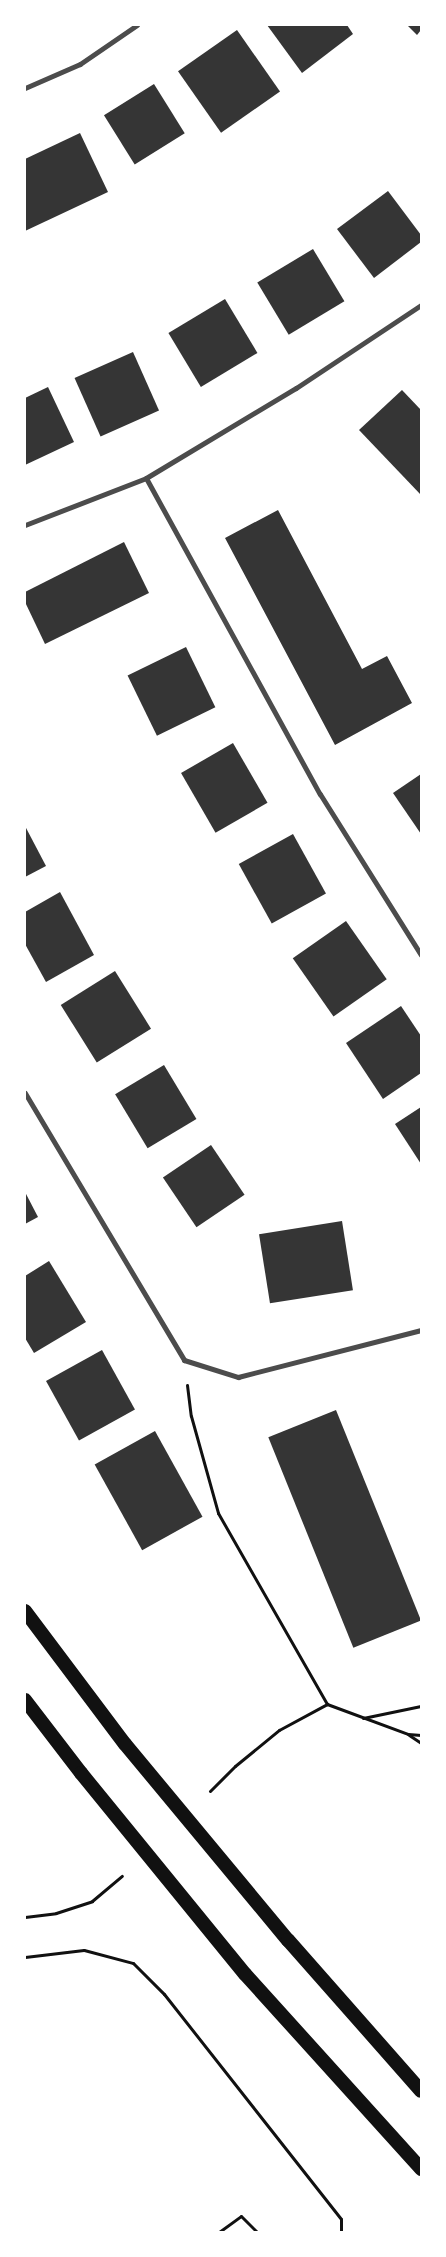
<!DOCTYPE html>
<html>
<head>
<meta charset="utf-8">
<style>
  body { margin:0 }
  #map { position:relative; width:446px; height:2257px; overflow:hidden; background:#fff; font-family:Roboto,sans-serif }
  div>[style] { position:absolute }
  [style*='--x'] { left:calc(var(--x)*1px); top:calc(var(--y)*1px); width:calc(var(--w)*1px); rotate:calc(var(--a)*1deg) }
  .building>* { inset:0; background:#353535; transform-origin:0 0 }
  .path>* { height:3px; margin:-1.5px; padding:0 1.5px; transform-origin:1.5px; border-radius:1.5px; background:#111 }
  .minor>* { height:5px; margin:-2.5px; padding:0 2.5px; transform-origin:2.5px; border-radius:2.5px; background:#4c4c4c }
  .trunk>* { height:14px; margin:-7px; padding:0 7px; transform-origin:7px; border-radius:7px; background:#111 }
  span { translate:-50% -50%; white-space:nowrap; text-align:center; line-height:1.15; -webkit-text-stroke:4px #fff; paint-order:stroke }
  .frame { position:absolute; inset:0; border:26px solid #fff; pointer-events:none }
</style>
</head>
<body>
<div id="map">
  <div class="building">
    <div style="clip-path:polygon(267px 25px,347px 25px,353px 34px,302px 73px)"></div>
    <div style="clip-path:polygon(407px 25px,421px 25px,421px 30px,417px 35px)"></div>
    <div style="left:237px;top:30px;width:75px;height:72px;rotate:55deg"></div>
    <div style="left:154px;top:84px;width:58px;height:59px;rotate:58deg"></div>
    <div style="clip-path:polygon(80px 133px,108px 192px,25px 231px,25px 159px)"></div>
    <div style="clip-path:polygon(388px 191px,421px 235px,421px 242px,374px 278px,337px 229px)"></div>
    <div style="left:313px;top:249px;width:61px;height:65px;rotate:59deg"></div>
    <div style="left:225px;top:299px;width:63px;height:66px;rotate:59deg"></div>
    <div style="left:133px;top:352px;width:64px;height:64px;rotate:66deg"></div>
    <div style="clip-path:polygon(48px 387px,74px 442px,25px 465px,25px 398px)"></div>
    <div style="clip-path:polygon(402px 390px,421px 410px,421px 495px,359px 430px)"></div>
    <div style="clip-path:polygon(278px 510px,362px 669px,387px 656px,412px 703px,335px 745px,225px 538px)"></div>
    <div style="clip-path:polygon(124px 542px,149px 593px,45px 644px,25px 602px,25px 592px)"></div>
    <div style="left:186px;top:647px;width:67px;height:65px;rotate:64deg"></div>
    <div style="left:233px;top:743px;width:69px;height:60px;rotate:60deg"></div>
    <div style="clip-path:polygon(421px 774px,421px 834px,393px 793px)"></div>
    <div style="clip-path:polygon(25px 826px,46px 866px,25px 877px)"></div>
    <div style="left:293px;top:834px;width:68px;height:62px;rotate:61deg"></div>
    <div style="clip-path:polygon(60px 892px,94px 955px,46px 982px,25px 944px,25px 912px)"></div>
    <div style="left:346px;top:921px;width:71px;height:65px;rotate:55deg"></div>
    <div style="left:115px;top:971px;width:68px;height:64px;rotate:58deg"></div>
    <div style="clip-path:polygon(401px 1006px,421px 1036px,421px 1073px,383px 1099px,346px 1043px)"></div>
    <div style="left:164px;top:1065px;width:63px;height:57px;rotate:59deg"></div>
    <div style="clip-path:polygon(421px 1107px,421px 1164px,395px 1124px)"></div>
    <div style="left:211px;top:1145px;width:60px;height:58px;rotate:56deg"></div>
    <div style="clip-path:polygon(25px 1192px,38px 1217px,25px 1224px)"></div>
    <div style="left:342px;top:1221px;width:70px;height:84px;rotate:81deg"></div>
    <div style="clip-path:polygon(49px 1261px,86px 1322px,34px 1353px,25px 1338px,25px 1276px)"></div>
    <div style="left:102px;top:1350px;width:68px;height:64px;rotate:61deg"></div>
    <div style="left:336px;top:1410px;width:227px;height:73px;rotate:68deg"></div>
    <div style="left:155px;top:1431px;width:98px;height:69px;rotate:61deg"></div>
  </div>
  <div class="path">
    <div style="--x:187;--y:1385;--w:31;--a:83"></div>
    <div style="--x:191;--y:1416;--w:101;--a:74.4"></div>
    <div style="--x:218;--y:1513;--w:220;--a:60.3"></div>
    <div style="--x:327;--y:1704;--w:86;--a:20.3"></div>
    <div style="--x:408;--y:1734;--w:13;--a:4"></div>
    <div style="--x:363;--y:1718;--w:59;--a:-11.7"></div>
    <div style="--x:409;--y:1735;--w:14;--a:34"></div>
    <div style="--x:210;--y:1791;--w:35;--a:-45"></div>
    <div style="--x:235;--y:1766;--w:57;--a:-39.3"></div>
    <div style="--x:279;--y:1730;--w:55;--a:-28.4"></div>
    <div style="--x:25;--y:1917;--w:31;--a:-7"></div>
    <div style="--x:56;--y:1913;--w:38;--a:-18"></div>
    <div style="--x:92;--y:1901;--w:39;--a:-40"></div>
    <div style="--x:25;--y:1957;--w:59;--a:-6.8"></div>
    <div style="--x:84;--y:1950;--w:51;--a:14.9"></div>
    <div style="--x:133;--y:1963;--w:44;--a:45"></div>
    <div style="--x:164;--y:1994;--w:286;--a:51.8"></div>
    <div style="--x:341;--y:2219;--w:13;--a:90"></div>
    <div style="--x:219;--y:2232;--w:27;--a:-36"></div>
    <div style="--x:241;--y:2216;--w:23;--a:45"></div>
  </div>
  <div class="minor">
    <div style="--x:25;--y:88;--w:60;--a:-23.6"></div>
    <div style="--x:80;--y:64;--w:69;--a:-34.4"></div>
    <div style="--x:146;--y:478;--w:361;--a:61.2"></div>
    <div style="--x:320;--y:794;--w:190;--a:57.9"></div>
    <div style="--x:25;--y:525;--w:130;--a:-21.2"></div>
    <div style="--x:146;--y:478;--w:175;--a:-31"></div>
    <div style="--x:296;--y:388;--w:150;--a:-33.6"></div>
    <div style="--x:25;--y:1093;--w:311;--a:59.2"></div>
    <div style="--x:184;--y:1360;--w:57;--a:17.5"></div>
    <div style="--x:238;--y:1377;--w:189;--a:-14.4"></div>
  </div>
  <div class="trunk">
    <div style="--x:25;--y:1611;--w:166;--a:53.1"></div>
    <div style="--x:125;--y:1744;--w:255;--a:50.3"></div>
    <div style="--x:288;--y:1940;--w:201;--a:48.6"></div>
    <div style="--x:25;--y:1700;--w:92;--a:52.5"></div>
    <div style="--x:81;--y:1773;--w:259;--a:50.8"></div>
    <div style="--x:245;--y:1974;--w:263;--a:47.9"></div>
  </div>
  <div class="frame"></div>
</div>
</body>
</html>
